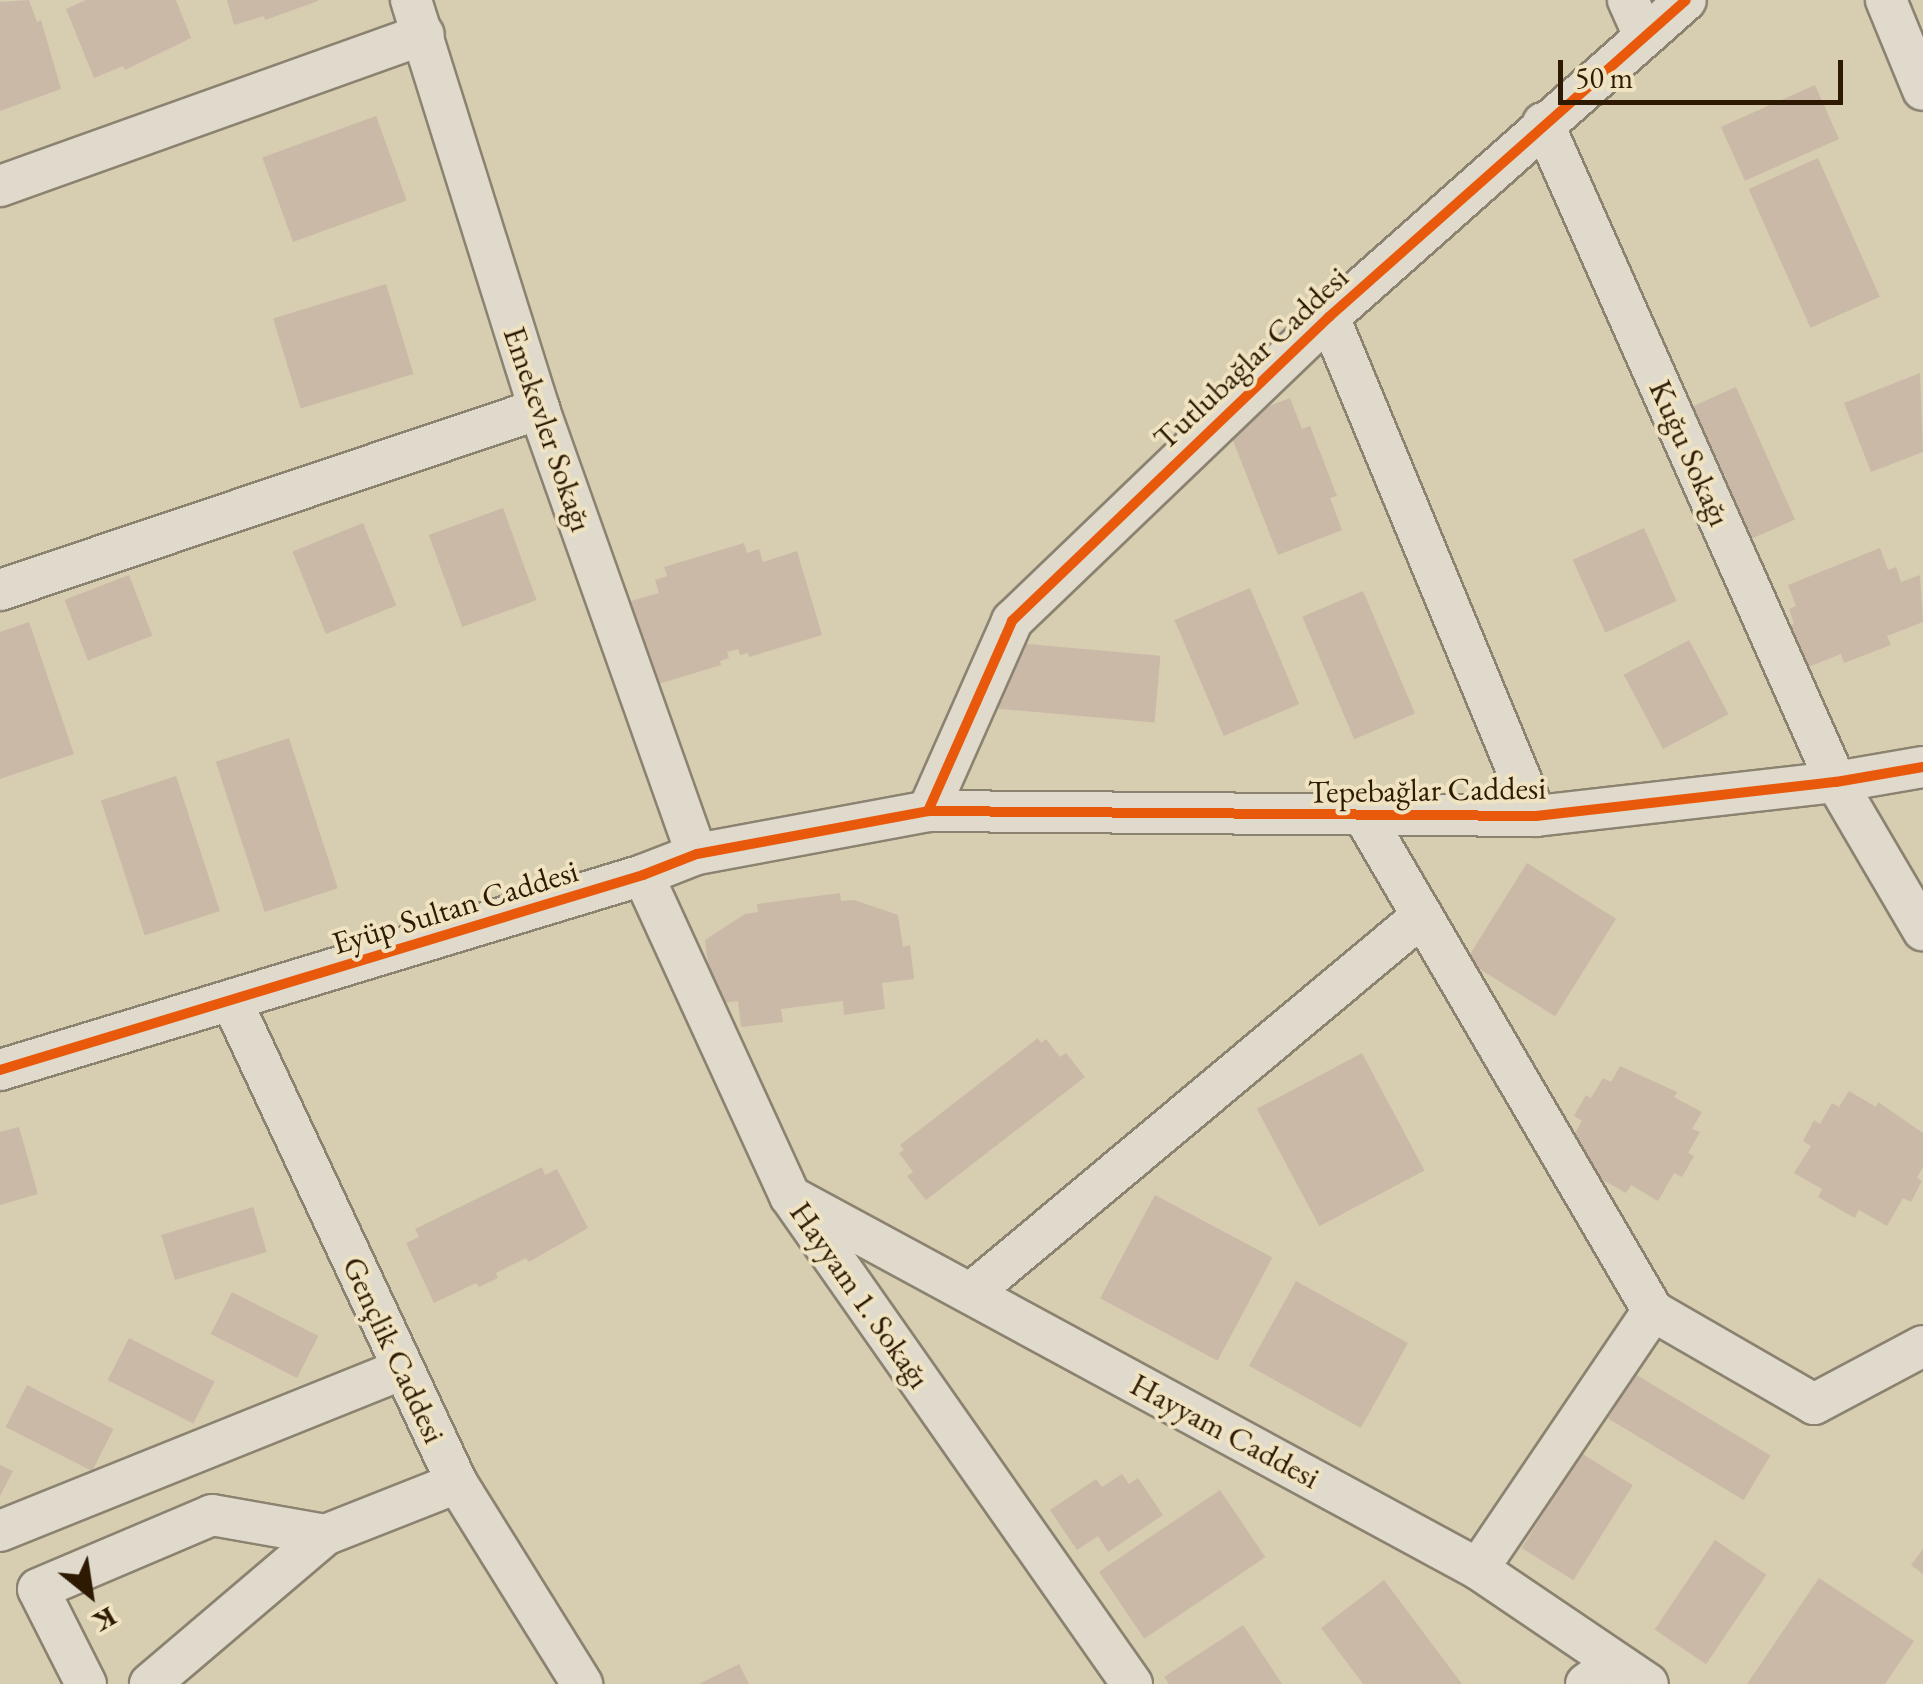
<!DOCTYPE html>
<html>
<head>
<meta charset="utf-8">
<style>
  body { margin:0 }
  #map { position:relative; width:1923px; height:1684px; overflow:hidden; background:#d7cdb1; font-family:"EB Garamond",serif }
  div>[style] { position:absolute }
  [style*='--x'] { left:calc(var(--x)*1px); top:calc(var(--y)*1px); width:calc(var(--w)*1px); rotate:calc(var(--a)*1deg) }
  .building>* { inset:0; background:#cbb9a8; transform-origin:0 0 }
  .roads { filter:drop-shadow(2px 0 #8b8270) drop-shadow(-2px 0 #8b8270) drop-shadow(0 2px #8b8270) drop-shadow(0 -2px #8b8270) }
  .minor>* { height:40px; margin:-20px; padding:0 20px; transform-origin:20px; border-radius:20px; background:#dfdacc }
  .cycleway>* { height:10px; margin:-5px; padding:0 5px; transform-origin:5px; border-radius:5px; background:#e8590c }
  span { translate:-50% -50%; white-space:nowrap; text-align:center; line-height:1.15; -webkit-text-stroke:8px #efe3c2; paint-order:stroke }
  .street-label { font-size:32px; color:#2e1a03 }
  .north { position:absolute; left:40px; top:1544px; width:100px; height:100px; -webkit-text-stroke:8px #efe3c2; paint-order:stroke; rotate:150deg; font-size:28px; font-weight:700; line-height:40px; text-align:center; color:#2e1a03 }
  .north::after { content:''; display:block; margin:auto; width:35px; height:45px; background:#2e1a03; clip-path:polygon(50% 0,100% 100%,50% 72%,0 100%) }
  .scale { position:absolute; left:1558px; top:60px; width:285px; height:45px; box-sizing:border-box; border:5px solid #2e1a03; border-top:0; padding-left:12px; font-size:30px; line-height:35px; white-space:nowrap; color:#2e1a03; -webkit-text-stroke:8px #efe3c2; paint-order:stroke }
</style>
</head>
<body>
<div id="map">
  <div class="building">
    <div style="clip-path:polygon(29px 0,37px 22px,41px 20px,61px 89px,0 111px,0 2px)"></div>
    <div style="clip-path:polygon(86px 0,176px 0,191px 38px,125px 70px,123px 66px,94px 78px,66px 9px)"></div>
    <div style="clip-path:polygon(227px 0,318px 0,318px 1px,265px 20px,264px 16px,234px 25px)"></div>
    <div style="left:1815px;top:85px;width:59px;height:103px;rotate:66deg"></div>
    <div style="left:376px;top:116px;width:90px;height:121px;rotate:70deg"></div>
    <div style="left:1818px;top:158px;width:152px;height:76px;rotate:66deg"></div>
    <div style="left:386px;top:284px;width:94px;height:118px;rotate:73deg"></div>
    <div style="clip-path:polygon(1920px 373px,1923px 452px,1871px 472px,1844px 403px)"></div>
    <div style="left:1736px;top:387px;width:145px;height:52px;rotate:66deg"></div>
    <div style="clip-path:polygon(1290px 398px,1302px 429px,1310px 426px,1337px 496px,1330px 498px,1342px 530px,1278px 555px,1226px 423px)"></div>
    <div style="left:503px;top:508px;width:98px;height:79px;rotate:70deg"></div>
    <div style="left:363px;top:523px;width:89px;height:76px;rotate:68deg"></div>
    <div style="left:1644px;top:528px;width:80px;height:78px;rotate:66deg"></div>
    <div style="clip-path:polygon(744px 543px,747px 553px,759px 549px,763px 562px,797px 551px,822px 635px,749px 657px,748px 653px,740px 655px,738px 649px,727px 652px,729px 658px,720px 661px,721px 665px,649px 687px,624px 603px,659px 593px,655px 580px,667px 576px,664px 567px)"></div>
    <div style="clip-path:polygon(1880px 548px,1888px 570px,1896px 567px,1901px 582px,1920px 575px,1923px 622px,1887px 636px,1891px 645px,1844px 663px,1841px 654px,1801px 670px,1776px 631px,1794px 624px,1789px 609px,1796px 606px,1788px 585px)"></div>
    <div style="left:129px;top:575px;width:65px;height:69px;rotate:69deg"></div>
    <div style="left:1250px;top:588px;width:126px;height:82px;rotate:67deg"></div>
    <div style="left:1363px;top:591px;width:133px;height:66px;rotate:67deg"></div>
    <div style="clip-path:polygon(29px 622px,74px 754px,0 779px,0 632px)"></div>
    <div style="left:1689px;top:640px;width:84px;height:74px;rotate:62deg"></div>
    <div style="left:1004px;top:642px;width:157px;height:67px;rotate:5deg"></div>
    <div style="left:289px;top:738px;width:158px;height:77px;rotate:72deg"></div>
    <div style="left:176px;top:776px;width:142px;height:79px;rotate:72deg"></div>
    <div style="left:1527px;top:863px;width:105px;height:115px;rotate:32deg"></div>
    <div style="clip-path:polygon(840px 893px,841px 901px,854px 900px,898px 915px,903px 947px,910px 945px,914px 979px,882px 983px,885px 1009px,844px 1015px,843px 1001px,781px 1009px,783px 1022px,741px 1027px,738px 1001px,706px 1005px,702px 972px,709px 971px,705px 940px,745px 914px,758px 912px,757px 904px)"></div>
    <div style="clip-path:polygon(1038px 1038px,1041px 1043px,1046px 1039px,1060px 1057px,1066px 1053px,1085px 1077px,926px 1200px,907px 1176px,913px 1172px,899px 1153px,904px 1150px,900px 1145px)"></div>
    <div style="left:1362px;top:1053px;width:133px;height:119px;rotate:62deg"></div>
    <div style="clip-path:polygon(1620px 1066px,1677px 1092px,1674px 1097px,1702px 1112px,1692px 1129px,1700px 1132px,1688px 1153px,1694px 1156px,1682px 1177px,1674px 1173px,1658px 1201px,1631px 1185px,1626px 1193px,1589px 1172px,1593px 1164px,1566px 1148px,1582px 1121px,1574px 1116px,1586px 1095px,1591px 1098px,1603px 1078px,1611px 1082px)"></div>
    <div style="clip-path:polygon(1849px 1091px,1876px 1107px,1878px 1102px,1923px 1133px,1923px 1167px,1917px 1178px,1922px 1181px,1911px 1202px,1903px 1198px,1887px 1226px,1859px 1210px,1855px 1218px,1818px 1197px,1822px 1189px,1794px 1173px,1811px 1146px,1803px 1141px,1814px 1120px,1820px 1124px,1832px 1103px,1839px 1107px)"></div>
    <div style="clip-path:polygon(19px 1127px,38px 1194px,0 1205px,0 1132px)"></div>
    <div style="clip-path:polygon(542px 1167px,545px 1175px,557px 1169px,588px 1228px,529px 1262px,526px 1258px,496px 1273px,498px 1278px,479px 1287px,476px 1283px,434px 1303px,406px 1243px,419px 1237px,415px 1229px)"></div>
    <div style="left:1155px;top:1195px;width:133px;height:117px;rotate:28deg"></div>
    <div style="left:253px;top:1207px;width:47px;height:96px;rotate:73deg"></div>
    <div style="left:1296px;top:1281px;width:128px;height:97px;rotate:29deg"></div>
    <div style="left:232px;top:1292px;width:97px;height:47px;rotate:27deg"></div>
    <div style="left:129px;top:1338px;width:96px;height:47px;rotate:27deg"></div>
    <div style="left:1635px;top:1374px;width:158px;height:52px;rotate:31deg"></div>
    <div style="left:27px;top:1385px;width:97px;height:47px;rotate:27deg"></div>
    <div style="left:1581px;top:1453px;width:61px;height:112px;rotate:32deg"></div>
    <div style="clip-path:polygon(0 1465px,13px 1471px,0 1496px)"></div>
    <div style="clip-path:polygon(1122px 1474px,1129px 1484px,1138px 1478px,1163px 1515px,1108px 1552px,1098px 1536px,1077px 1550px,1050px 1510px,1096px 1479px,1102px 1487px)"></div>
    <div style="left:1220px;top:1490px;width:81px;height:146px;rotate:56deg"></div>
    <div style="left:1715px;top:1540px;width:62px;height:108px;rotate:34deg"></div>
    <div style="clip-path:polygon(1923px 1549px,1923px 1574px,1911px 1565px)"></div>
    <div style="clip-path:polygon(1819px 1578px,1914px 1641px,1885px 1684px,1747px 1684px)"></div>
    <div style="clip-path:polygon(1384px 1580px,1462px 1684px,1363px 1684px,1321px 1628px)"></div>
    <div style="clip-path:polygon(1243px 1625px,1282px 1684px,1169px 1684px,1164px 1677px)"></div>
    <div style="clip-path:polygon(739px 1664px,749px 1684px,699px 1684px)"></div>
  </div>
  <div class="roads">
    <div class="minor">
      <div style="--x:411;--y:0;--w:429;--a:72.6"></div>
      <div style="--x:539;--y:409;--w:472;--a:70.5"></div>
      <div style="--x:1628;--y:0;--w:39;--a:66"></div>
      <div style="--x:1886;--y:0;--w:97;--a:67.7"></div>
      <div style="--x:1543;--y:123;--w:721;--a:66.03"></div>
      <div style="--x:1836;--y:782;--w:172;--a:59.6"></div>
      <div style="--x:0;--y:186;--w:450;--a:-19.7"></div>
      <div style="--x:1329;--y:317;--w:540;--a:67.47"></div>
      <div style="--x:0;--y:590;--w:569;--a:-18.56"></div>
      <div style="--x:928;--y:811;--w:208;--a:-66.1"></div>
      <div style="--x:1012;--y:621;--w:439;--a:-43.8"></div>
      <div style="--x:1329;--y:317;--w:477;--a:-41.6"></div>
      <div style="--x:1365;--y:818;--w:571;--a:59.71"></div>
      <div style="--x:1653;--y:1311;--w:186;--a:30"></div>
      <div style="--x:1814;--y:1404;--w:123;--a:-28"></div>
      <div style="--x:643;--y:875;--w:353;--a:65.4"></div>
      <div style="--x:790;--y:1196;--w:596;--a:54.98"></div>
      <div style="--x:232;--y:1002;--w:531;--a:64.93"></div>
      <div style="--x:457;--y:1483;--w:237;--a:58.1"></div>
      <div style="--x:0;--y:1070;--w:672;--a:-16.87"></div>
      <div style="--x:643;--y:875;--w:58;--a:-21.3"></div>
      <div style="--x:697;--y:854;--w:235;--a:-10.5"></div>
      <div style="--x:928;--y:811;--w:608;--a:0.47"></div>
      <div style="--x:1536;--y:816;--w:302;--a:-6.5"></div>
      <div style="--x:1836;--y:782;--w:88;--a:-9.8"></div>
      <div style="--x:790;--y:1196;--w:783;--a:28.46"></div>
      <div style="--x:1478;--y:1569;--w:205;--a:34.1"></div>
      <div style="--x:971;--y:1293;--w:588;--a:-39.89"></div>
      <div style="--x:0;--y:1531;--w:433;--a:-21.9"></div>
      <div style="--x:325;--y:1535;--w:142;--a:-21.5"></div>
      <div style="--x:1478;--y:1569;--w:312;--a:-55.9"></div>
      <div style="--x:86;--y:1684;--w:106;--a:-116.8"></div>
      <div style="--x:38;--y:1589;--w:189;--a:-23"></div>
      <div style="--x:212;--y:1515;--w:115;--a:10"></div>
      <div style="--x:325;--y:1535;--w:230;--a:139.6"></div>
      <div style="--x:1586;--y:1684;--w:36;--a:-36"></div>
    </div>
  </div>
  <div class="cycleway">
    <div style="--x:928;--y:811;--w:208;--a:-66.1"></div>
    <div style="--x:1012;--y:621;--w:439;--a:-43.8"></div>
    <div style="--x:1329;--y:317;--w:477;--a:-41.6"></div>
    <div style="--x:0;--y:1070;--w:672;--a:-16.87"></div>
    <div style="--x:643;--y:875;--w:58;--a:-21.3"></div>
    <div style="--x:697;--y:854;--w:235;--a:-10.5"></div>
    <div style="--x:928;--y:811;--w:608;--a:0.47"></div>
    <div style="--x:1536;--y:816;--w:302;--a:-6.5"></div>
    <div style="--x:1836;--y:782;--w:88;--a:-9.8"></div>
  </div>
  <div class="street-label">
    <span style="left:1251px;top:358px;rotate:-43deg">Tutlubağlar Caddesi</span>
    <span style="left:548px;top:429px;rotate:71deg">Emekevler Sokağı</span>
    <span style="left:1690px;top:453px;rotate:66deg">Kuğu Sokağı</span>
    <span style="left:1427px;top:790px;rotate:-1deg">Tepebağlar Caddesi</span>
    <span style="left:455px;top:907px;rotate:-17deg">Eyüp Sultan Caddesi</span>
    <span style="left:860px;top:1295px;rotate:55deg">Hayyam 1. Sokağı</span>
    <span style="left:394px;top:1350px;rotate:65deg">Gençlik Caddesi</span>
    <span style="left:1225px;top:1431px;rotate:28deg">Hayyam Caddesi</span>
  </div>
  <div class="north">K</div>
  <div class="scale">50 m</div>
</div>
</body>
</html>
